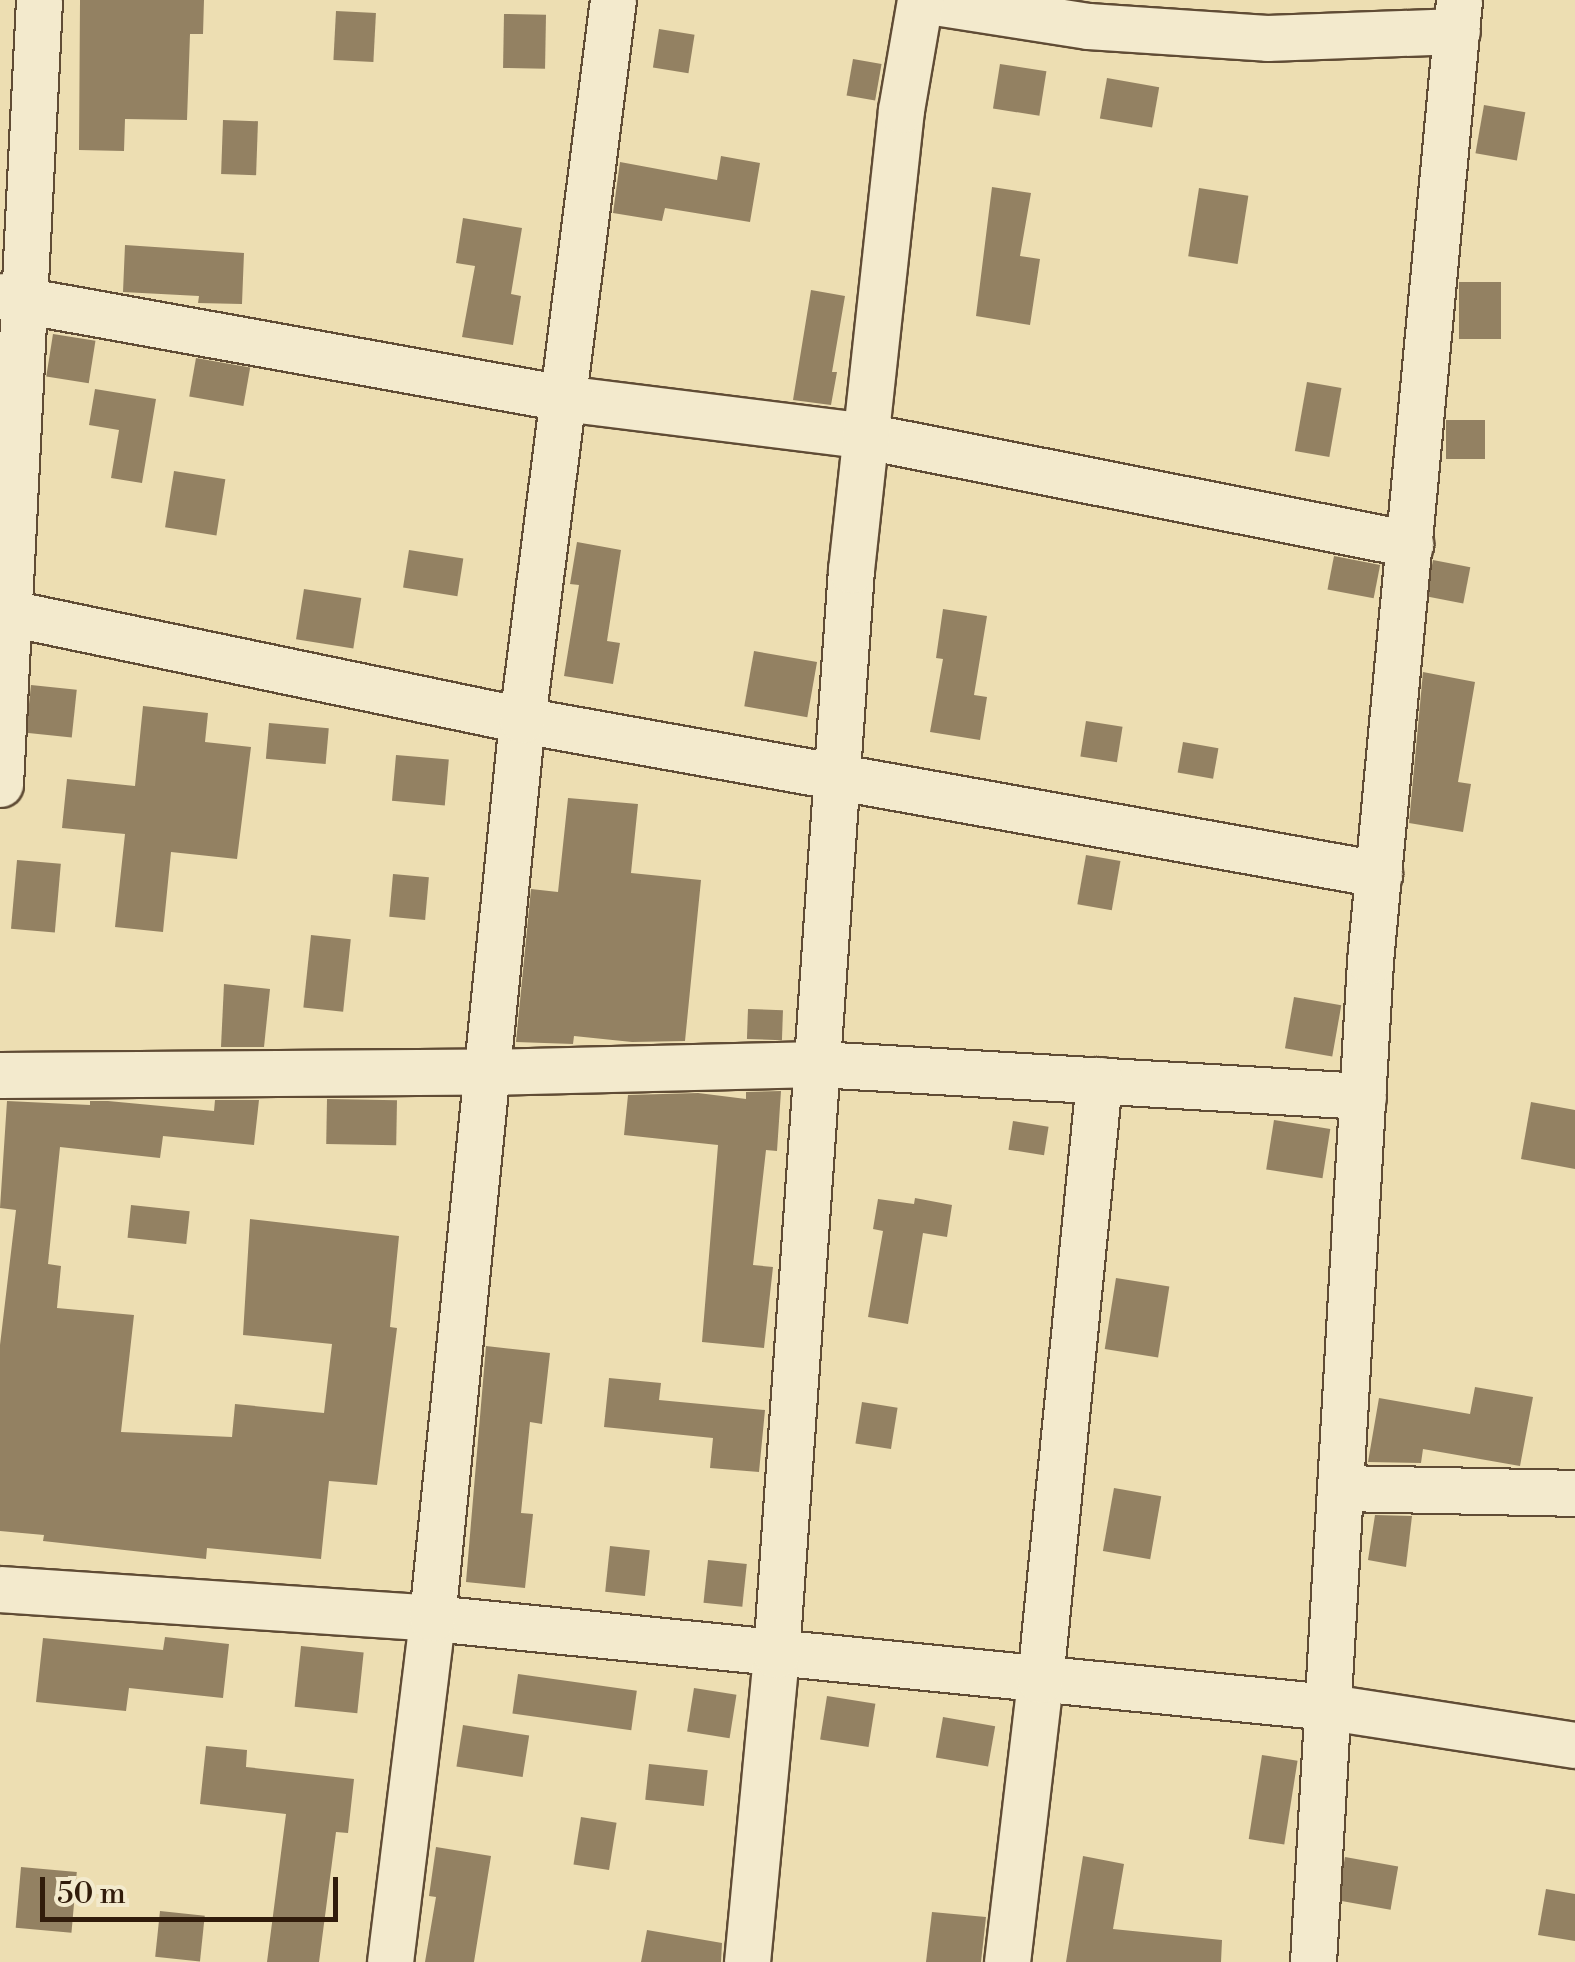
<!DOCTYPE html>
<html>
<head>
<meta charset="utf-8">
<style>
  body { margin:0 }
  #map { position:relative; width:1575px; height:1962px; overflow:hidden; background:#eddeb2; font-family:"Libre Bodoni",serif }
  div>[style] { position:absolute }
  [style*='--x'] { left:calc(var(--x)*1px); top:calc(var(--y)*1px); width:calc(var(--w)*1px); rotate:calc(var(--a)*1deg) }
  .building>* { inset:0; background:#938162; transform-origin:0 0 }
  .roads { filter:drop-shadow(2px 0 #604c35) drop-shadow(-2px 0 #604c35) drop-shadow(0 2px #604c35) drop-shadow(0 -2px #604c35) }
  .minor>* { height:45px; margin:-22.5px; padding:0 22.5px; transform-origin:22.5px; border-radius:22.5px; background:#f3eacd }
  span { translate:-50% -50%; white-space:nowrap; text-align:center; line-height:1.15; -webkit-text-stroke:8px #f3eacd; paint-order:stroke }
  .scale { position:absolute; left:40px; top:1877px; width:298px; height:45px; box-sizing:border-box; border:5px solid #311c0b; border-top:0; padding-left:12px; font-size:30px; line-height:35px; white-space:nowrap; color:#311c0b; -webkit-text-stroke:8px #f3eacd; paint-order:stroke }
</style>
</head>
<body>
<div id="map">
  <div class="building">
    <div style="clip-path:polygon(80px 0,204px 0,203px 34px,190px 34px,187px 120px,125px 119px,124px 151px,79px 150px)"></div>
    <div style="left:336px;top:11px;width:40px;height:49px;rotate:3deg"></div>
    <div style="left:504px;top:14px;width:42px;height:54px;rotate:1deg"></div>
    <div style="left:659px;top:29px;width:36px;height:39px;rotate:9deg"></div>
    <div style="left:853px;top:59px;width:29px;height:37px;rotate:10deg"></div>
    <div style="left:1000px;top:64px;width:47px;height:45px;rotate:9deg"></div>
    <div style="left:1107px;top:78px;width:53px;height:41px;rotate:10deg"></div>
    <div style="left:1484px;top:105px;width:42px;height:49px;rotate:10deg"></div>
    <div style="left:223px;top:120px;width:35px;height:54px;rotate:2deg"></div>
    <div style="clip-path:polygon(721px 156px,760px 163px,750px 222px,665px 208px,662px 221px,613px 213px,620px 162px,717px 180px)"></div>
    <div style="clip-path:polygon(992px 187px,1031px 193px,1020px 256px,1040px 259px,1030px 325px,976px 316px)"></div>
    <div style="left:1199px;top:188px;width:50px;height:69px;rotate:9deg"></div>
    <div style="clip-path:polygon(463px 218px,522px 228px,511px 294px,521px 296px,513px 345px,462px 337px,475px 266px,456px 263px)"></div>
    <div style="clip-path:polygon(125px 245px,244px 253px,242px 304px,198px 303px,199px 296px,123px 292px)"></div>
    <div style="left:1459px;top:282px;width:42px;height:57px"></div>
    <div style="clip-path:polygon(811px 290px,845px 296px,832px 372px,837px 372px,831px 405px,793px 400px)"></div>
    <div style="left:53px;top:334px;width:43px;height:43px;rotate:9deg"></div>
    <div style="left:196px;top:358px;width:55px;height:39px;rotate:10deg"></div>
    <div style="left:1307px;top:382px;width:35px;height:70px;rotate:10deg"></div>
    <div style="clip-path:polygon(95px 389px,156px 399px,142px 483px,111px 478px,119px 430px,89px 425px)"></div>
    <div style="left:1446px;top:420px;width:39px;height:39px"></div>
    <div style="left:174px;top:471px;width:52px;height:57px;rotate:9deg"></div>
    <div style="clip-path:polygon(577px 542px,621px 550px,607px 641px,620px 643px,613px 684px,564px 676px,579px 585px,570px 584px)"></div>
    <div style="left:409px;top:550px;width:55px;height:38px;rotate:9deg"></div>
    <div style="left:1334px;top:556px;width:47px;height:34px;rotate:11deg"></div>
    <div style="left:1433px;top:560px;width:38px;height:37px;rotate:11deg"></div>
    <div style="left:304px;top:589px;width:58px;height:51px;rotate:9deg"></div>
    <div style="clip-path:polygon(943px 609px,987px 616px,974px 695px,987px 697px,980px 740px,930px 732px,943px 659px,936px 658px)"></div>
    <div style="left:754px;top:651px;width:64px;height:56px;rotate:10deg"></div>
    <div style="clip-path:polygon(1423px 672px,1475px 682px,1458px 782px,1471px 784px,1463px 832px,1409px 823px)"></div>
    <div style="left:31px;top:685px;width:46px;height:48px;rotate:6deg"></div>
    <div style="clip-path:polygon(143px 706px,208px 713px,205px 742px,251px 747px,237px 859px,171px 852px,163px 932px,115px 927px,125px 834px,62px 828px,67px 779px,135px 786px)"></div>
    <div style="left:1086px;top:721px;width:37px;height:36px;rotate:9deg"></div>
    <div style="left:269px;top:723px;width:60px;height:36px;rotate:5deg"></div>
    <div style="left:1183px;top:742px;width:36px;height:31px;rotate:10deg"></div>
    <div style="left:396px;top:755px;width:53px;height:46px;rotate:5deg"></div>
    <div style="clip-path:polygon(568px 798px,638px 804px,631px 873px,701px 880px,685px 1041px,632px 1042px,574px 1036px,573px 1044px,516px 1042px,531px 889px,558px 892px)"></div>
    <div style="left:1086px;top:855px;width:35px;height:50px;rotate:10deg"></div>
    <div style="left:17px;top:860px;width:44px;height:69px;rotate:5deg"></div>
    <div style="left:393px;top:874px;width:36px;height:43px;rotate:5deg"></div>
    <div style="left:311px;top:935px;width:40px;height:73px;rotate:6deg"></div>
    <div style="clip-path:polygon(224px 984px,270px 989px,264px 1047px,221px 1047px)"></div>
    <div style="left:1294px;top:997px;width:48px;height:52px;rotate:10deg"></div>
    <div style="left:748px;top:1009px;width:35px;height:30px;rotate:2deg"></div>
    <div style="clip-path:polygon(781px 1091px,777px 1151px,766px 1150px,753px 1265px,773px 1267px,764px 1348px,702px 1342px,718px 1145px,624px 1135px,628px 1095px,698px 1093px,746px 1099px,746px 1092px)"></div>
    <div style="left:327px;top:1099px;width:70px;height:45px;rotate:1deg"></div>
    <div style="clip-path:polygon(215px 1100px,259px 1100px,254px 1145px,163px 1136px,160px 1158px,60px 1147px,48px 1264px,61px 1266px,57px 1308px,134px 1315px,121px 1432px,232px 1437px,235px 1404px,324px 1413px,332px 1344px,243px 1335px,250px 1219px,399px 1236px,390px 1327px,397px 1328px,377px 1485px,329px 1481px,321px 1559px,207px 1548px,206px 1559px,43px 1541px,44px 1535px,0 1531px,0 1345px,16px 1210px,0 1208px,7px 1101px,90px 1105px,90px 1101px,108px 1101px,214px 1111px)"></div>
    <div style="clip-path:polygon(1531px 1102px,1575px 1110px,1575px 1169px,1521px 1159px)"></div>
    <div style="left:1274px;top:1120px;width:57px;height:50px;rotate:9deg"></div>
    <div style="left:1013px;top:1121px;width:36px;height:29px;rotate:9deg"></div>
    <div style="clip-path:polygon(915px 1198px,952px 1205px,947px 1237px,923px 1233px,908px 1324px,868px 1317px,883px 1231px,873px 1229px,878px 1199px,914px 1204px)"></div>
    <div style="left:131px;top:1205px;width:59px;height:33px;rotate:6deg"></div>
    <div style="left:1116px;top:1278px;width:54px;height:72px;rotate:9deg"></div>
    <div style="clip-path:polygon(486px 1346px,550px 1353px,542px 1424px,530px 1422px,521px 1513px,533px 1514px,525px 1588px,466px 1582px)"></div>
    <div style="clip-path:polygon(609px 1378px,661px 1383px,659px 1400px,765px 1410px,759px 1472px,710px 1468px,713px 1438px,604px 1427px)"></div>
    <div style="clip-path:polygon(1475px 1387px,1533px 1397px,1520px 1466px,1423px 1449px,1421px 1463px,1368px 1462px,1379px 1398px,1470px 1414px)"></div>
    <div style="left:862px;top:1402px;width:36px;height:42px;rotate:9deg"></div>
    <div style="left:1114px;top:1488px;width:48px;height:64px;rotate:10deg"></div>
    <div style="clip-path:polygon(1375px 1515px,1412px 1516px,1406px 1567px,1368px 1560px)"></div>
    <div style="left:610px;top:1546px;width:40px;height:46px;rotate:6deg"></div>
    <div style="left:708px;top:1560px;width:39px;height:43px;rotate:6deg"></div>
    <div style="clip-path:polygon(165px 1637px,229px 1644px,223px 1698px,129px 1688px,126px 1711px,36px 1702px,43px 1638px,163px 1650px)"></div>
    <div style="left:301px;top:1646px;width:63px;height:61px;rotate:6deg"></div>
    <div style="left:518px;top:1674px;width:120px;height:40px;rotate:8deg"></div>
    <div style="left:694px;top:1688px;width:43px;height:44px;rotate:9deg"></div>
    <div style="left:827px;top:1696px;width:49px;height:44px;rotate:9deg"></div>
    <div style="left:943px;top:1717px;width:53px;height:41px;rotate:10deg"></div>
    <div style="left:463px;top:1725px;width:67px;height:42px;rotate:9deg"></div>
    <div style="clip-path:polygon(206px 1746px,247px 1750px,246px 1767px,354px 1779px,348px 1833px,336px 1832px,319px 1962px,267px 1962px,286px 1814px,200px 1804px)"></div>
    <div style="left:1262px;top:1755px;width:36px;height:85px;rotate:9deg"></div>
    <div style="left:649px;top:1764px;width:59px;height:36px;rotate:6deg"></div>
    <div style="left:581px;top:1817px;width:36px;height:48px;rotate:9deg"></div>
    <div style="clip-path:polygon(436px 1847px,491px 1856px,474px 1962px,425px 1962px,436px 1897px,429px 1896px)"></div>
    <div style="clip-path:polygon(1083px 1856px,1124px 1864px,1113px 1929px,1222px 1940px,1221px 1962px,1066px 1962px)"></div>
    <div style="left:1345px;top:1857px;width:54px;height:44px;rotate:10deg"></div>
    <div style="left:21px;top:1867px;width:56px;height:61px;rotate:5deg"></div>
    <div style="clip-path:polygon(1546px 1889px,1575px 1894px,1575px 1941px,1538px 1935px)"></div>
    <div style="left:160px;top:1911px;width:45px;height:46px;rotate:6deg"></div>
    <div style="clip-path:polygon(932px 1912px,986px 1917px,981px 1962px,926px 1962px)"></div>
    <div style="clip-path:polygon(647px 1930px,722px 1943px,721px 1962px,641px 1962px)"></div>
  </div>
  <div class="roads">
    <div class="minor">
      <div style="--x:922;--y:0;--w:168;--a:8.9"></div>
      <div style="--x:1088;--y:26;--w:179;--a:3.8"></div>
      <div style="--x:1267;--y:38;--w:190;--a:-2.1"></div>
      <div style="--x:0;--y:296;--w:572;--a:10.27"></div>
      <div style="--x:563;--y:398;--w:305;--a:7.1"></div>
      <div style="--x:866;--y:436;--w:555;--a:11.23"></div>
      <div style="--x:0;--y:611;--w:533;--a:11.79"></div>
      <div style="--x:522;--y:720;--w:871;--a:10.19"></div>
      <div style="--x:0;--y:784;--w:785;--a:-87.15"></div>
      <div style="--x:0;--y:1075;--w:486;--a:-0.4"></div>
      <div style="--x:486;--y:1072;--w:332;--a:-1.4"></div>
      <div style="--x:818;--y:1064;--w:546;--a:3.36"></div>
      <div style="--x:1341;--y:1488;--w:234;--a:1.2"></div>
      <div style="--x:0;--y:1589;--w:433;--a:3.8"></div>
      <div style="--x:432;--y:1618;--w:901;--a:5.67"></div>
      <div style="--x:1329;--y:1707;--w:249;--a:8.8"></div>
      <div style="--x:390;--y:1962;--w:347;--a:-83"></div>
      <div style="--x:432;--y:1618;--w:902;--a:-84.28"></div>
      <div style="--x:522;--y:720;--w:726;--a:-82.8"></div>
      <div style="--x:747;--y:1962;--w:308;--a:-84.6"></div>
      <div style="--x:776;--y:1655;--w:1088;--a:-86.05"></div>
      <div style="--x:851;--y:570;--w:463;--a:-83.8"></div>
      <div style="--x:901;--y:110;--w:112;--a:-80.2"></div>
      <div style="--x:1007;--y:1962;--w:284;--a:-83.3"></div>
      <div style="--x:1040;--y:1680;--w:603;--a:-84.38"></div>
      <div style="--x:1313;--y:1962;--w:1003;--a:-86.74"></div>
      <div style="--x:1370;--y:961;--w:965;--a:-84.71"></div>
    </div>
  </div>
  <div class="scale">50 m</div>
</div>
</body>
</html>
